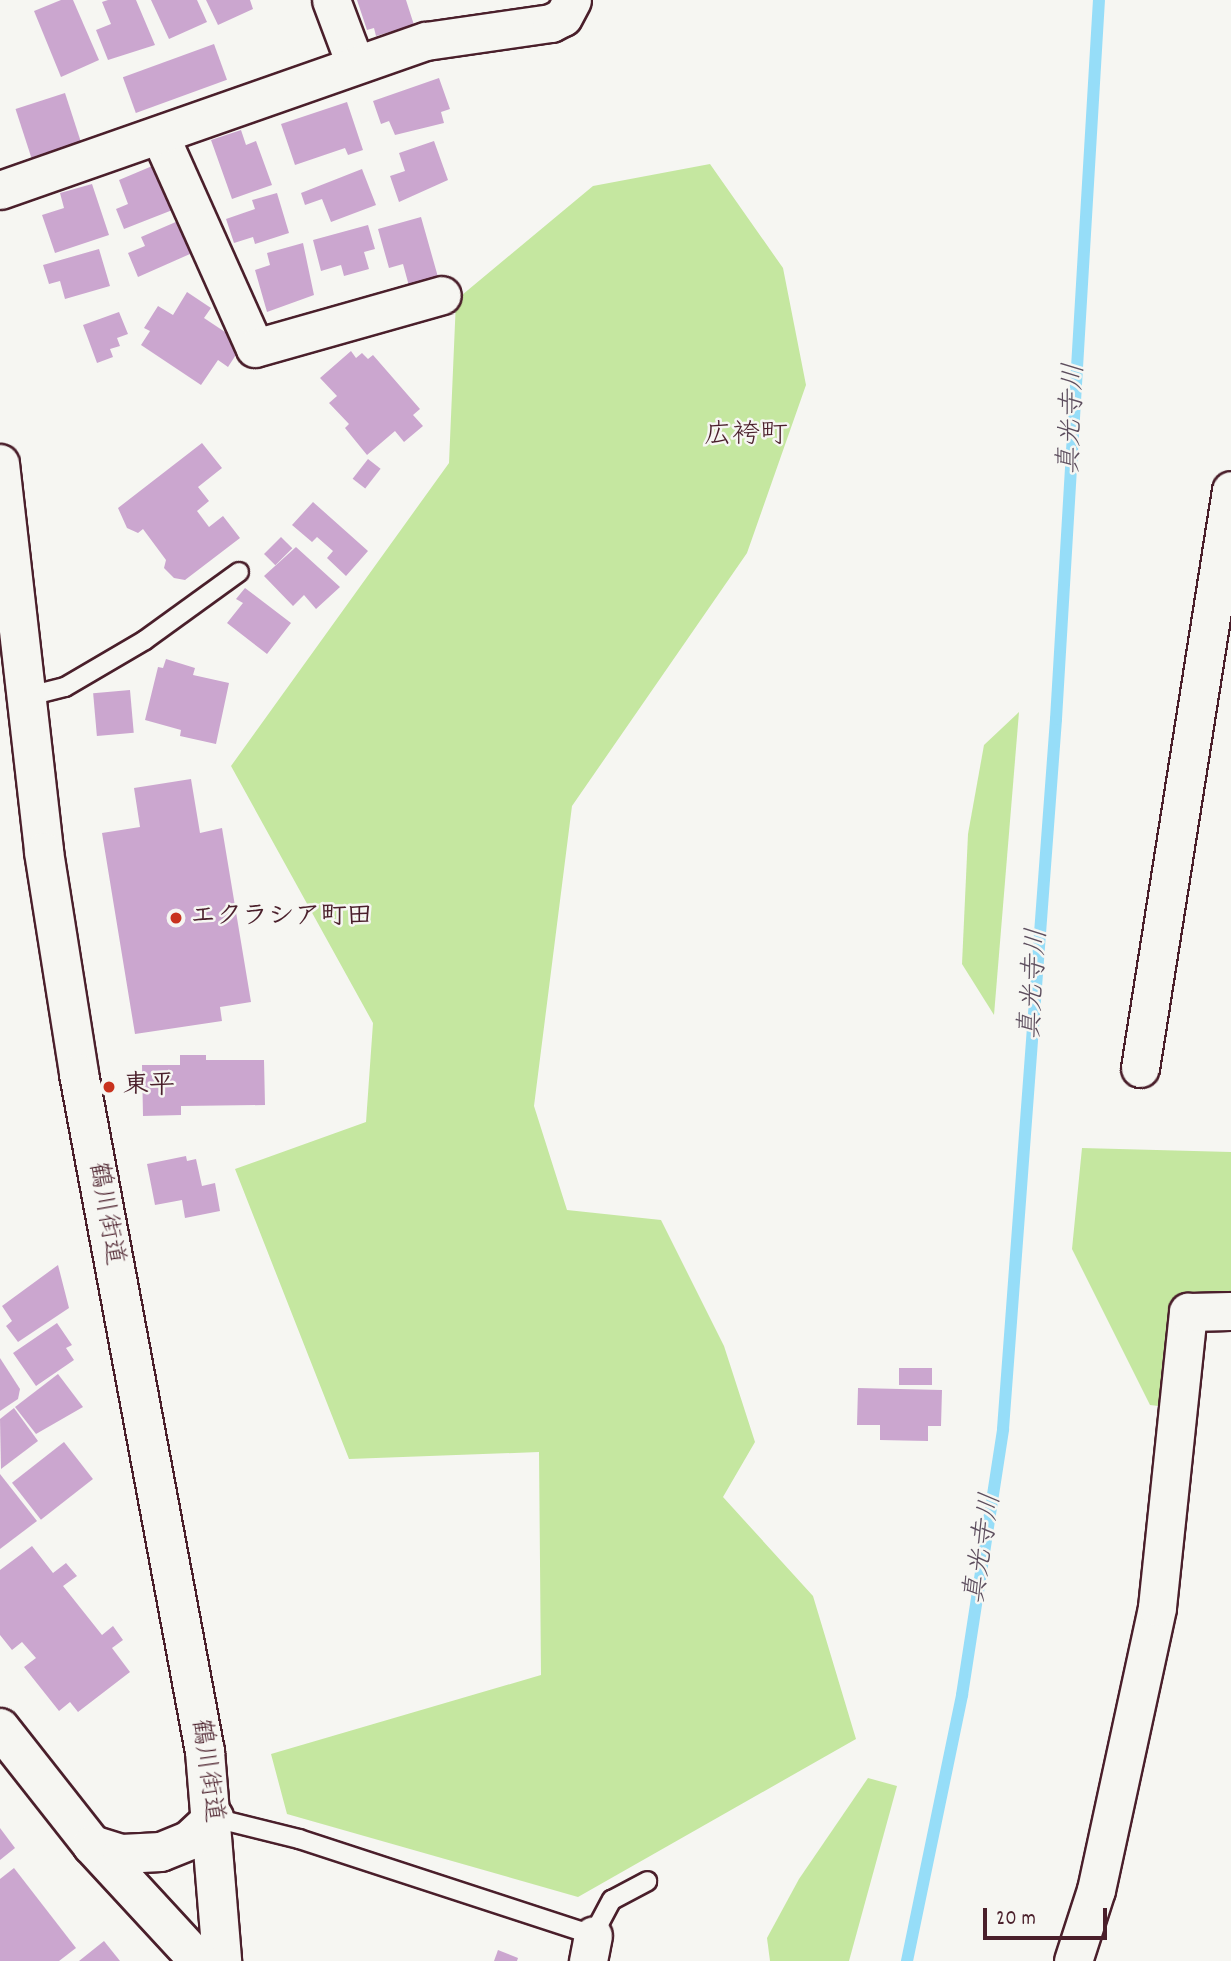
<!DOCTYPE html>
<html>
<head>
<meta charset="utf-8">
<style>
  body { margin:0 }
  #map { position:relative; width:1231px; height:1961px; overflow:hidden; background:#f6f6f2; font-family:Dekko,"Klee One",sans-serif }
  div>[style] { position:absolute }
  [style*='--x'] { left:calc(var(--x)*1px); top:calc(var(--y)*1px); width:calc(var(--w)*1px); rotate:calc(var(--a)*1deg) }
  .green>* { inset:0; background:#c5e7a0 }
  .stream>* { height:12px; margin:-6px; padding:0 6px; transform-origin:6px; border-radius:6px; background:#96ddf8 }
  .building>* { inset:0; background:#cba6cf; transform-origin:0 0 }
  .roads { filter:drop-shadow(2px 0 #4a1f2b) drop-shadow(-2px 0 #4a1f2b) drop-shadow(0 2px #4a1f2b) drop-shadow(0 -2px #4a1f2b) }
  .lane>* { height:18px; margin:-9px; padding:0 9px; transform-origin:9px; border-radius:9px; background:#f6f6f2 }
  .street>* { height:37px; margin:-18.5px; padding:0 18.5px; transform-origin:18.5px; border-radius:18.5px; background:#f6f6f2 }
  .secondary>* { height:38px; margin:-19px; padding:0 19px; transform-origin:19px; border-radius:19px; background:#f6f6f2 }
  .dots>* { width:19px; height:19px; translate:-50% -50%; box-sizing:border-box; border:4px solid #f6f6f2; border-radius:50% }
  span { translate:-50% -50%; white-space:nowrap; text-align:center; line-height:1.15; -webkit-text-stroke:5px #f6f6f2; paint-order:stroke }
  .poi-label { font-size:26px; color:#4a1f2b; font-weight:700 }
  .left { translate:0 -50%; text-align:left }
  .street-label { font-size:26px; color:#4a1f2b }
  .water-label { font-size:28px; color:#5d4e5e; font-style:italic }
  .neighbourhood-label { font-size:28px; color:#4a1f2b }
  .scale { position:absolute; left:983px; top:1908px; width:124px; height:32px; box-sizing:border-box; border:4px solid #4a1f2b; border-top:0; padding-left:9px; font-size:21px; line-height:24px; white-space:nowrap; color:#4a1f2b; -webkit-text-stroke:5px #f6f6f2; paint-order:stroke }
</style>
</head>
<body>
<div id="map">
  <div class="green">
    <div style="clip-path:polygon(710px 164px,783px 268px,806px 385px,747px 553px,572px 806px,534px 1106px,567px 1210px,661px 1220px,724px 1346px,755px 1442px,723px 1497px,813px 1596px,856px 1739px,578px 1897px,287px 1814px,271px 1754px,541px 1675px,539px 1452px,349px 1459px,235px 1169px,366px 1122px,373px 1023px,231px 766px,449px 463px,456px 300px,593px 186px)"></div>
    <div style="clip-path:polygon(1019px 712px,994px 1015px,962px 964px,968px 834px,984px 745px)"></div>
    <div style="clip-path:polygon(1082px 1148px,1231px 1152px,1231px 1293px,1176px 1297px,1167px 1407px,1150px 1405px,1072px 1249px)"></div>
    <div style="clip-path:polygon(868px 1778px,897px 1786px,849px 1961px,770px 1961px,767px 1938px,799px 1879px)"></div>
  </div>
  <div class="stream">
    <div style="--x:907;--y:1961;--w:272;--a:-78.3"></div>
    <div style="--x:962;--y:1695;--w:269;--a:-81.2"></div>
    <div style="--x:1003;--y:1429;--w:712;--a:-85.73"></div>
    <div style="--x:1056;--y:719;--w:720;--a:-86.58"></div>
  </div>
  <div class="building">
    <div style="clip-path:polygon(61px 0,73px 0,99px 60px,61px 77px,34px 11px)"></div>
    <div style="clip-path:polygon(108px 0,136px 0,155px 45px,108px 60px,96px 30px,111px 24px,102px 2px)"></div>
    <div style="clip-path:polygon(151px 0,197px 0,207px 22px,169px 39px)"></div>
    <div style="clip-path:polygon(206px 0,250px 0,253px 9px,218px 25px)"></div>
    <div style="clip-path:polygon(357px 0,406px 0,414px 25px,376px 36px,374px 28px,367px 30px)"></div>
    <div style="left:214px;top:44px;width:38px;height:97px;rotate:70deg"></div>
    <div style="clip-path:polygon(439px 78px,450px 109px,441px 112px,444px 123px,395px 135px,389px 121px,381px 124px,373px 101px)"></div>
    <div style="left:65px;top:93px;width:51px;height:52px;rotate:72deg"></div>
    <div style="clip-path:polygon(347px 102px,363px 150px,348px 155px,345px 148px,295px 165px,281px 124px)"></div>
    <div style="clip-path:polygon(241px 130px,246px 145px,256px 141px,272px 185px,232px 199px,211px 140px)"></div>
    <div style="clip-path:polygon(434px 141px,448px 180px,399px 202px,390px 176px,405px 171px,399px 153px)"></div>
    <div style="clip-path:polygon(157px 164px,175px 209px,124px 229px,116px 209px,128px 204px,119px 180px)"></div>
    <div style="clip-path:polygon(362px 169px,376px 205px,331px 222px,322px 199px,305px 205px,301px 193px)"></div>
    <div style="clip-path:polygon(92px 184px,109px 235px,55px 253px,42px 215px,64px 208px,60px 193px)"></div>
    <div style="clip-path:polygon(277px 193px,289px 233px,255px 244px,253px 237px,234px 243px,226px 219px,255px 209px,252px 200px)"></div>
    <div style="clip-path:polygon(421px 217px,438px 277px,409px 286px,403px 264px,389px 268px,378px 229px)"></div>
    <div style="clip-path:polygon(185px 218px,199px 250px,138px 277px,128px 253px,145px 246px,141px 237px)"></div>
    <div style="clip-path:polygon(368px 225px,375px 249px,364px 252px,369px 269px,344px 276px,341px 265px,321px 271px,313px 240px)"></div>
    <div style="clip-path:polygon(303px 243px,314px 295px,267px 312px,255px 270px,270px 265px,267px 253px)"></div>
    <div style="clip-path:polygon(99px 249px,110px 286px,65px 299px,60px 281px,49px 284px,43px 265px)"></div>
    <div style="clip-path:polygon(187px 292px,211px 308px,204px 318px,243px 344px,228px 367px,218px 360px,201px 385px,141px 345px,150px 331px,144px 328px,158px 306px,173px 315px)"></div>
    <div style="clip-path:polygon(119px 312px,128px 334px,117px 338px,120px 346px,110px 349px,113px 357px,97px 363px,83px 325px)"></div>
    <div style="clip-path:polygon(351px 351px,356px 358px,362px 353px,368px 359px,373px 355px,420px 409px,413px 415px,423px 426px,404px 442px,395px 431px,367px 455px,345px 428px,349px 424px,329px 403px,337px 396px,320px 378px)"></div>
    <div style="clip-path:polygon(202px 443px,222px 468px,198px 487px,209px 501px,197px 511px,209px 527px,223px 516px,240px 538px,185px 580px,174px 578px,164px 568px,166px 560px,143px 529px,138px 533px,127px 528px,118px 508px)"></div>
    <div style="left:368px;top:459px;width:16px;height:25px;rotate:38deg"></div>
    <div style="clip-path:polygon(313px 502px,368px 551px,346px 576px,327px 558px,333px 551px,317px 537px,312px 542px,292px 525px)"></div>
    <div style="left:281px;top:537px;width:16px;height:24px;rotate:45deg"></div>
    <div style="clip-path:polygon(296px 547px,340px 587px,316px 609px,304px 595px,293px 606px,264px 576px)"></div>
    <div style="clip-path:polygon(245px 588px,291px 623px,267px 654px,227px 623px,243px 603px,236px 599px)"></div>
    <div style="clip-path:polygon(166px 659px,195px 668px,193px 675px,229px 683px,216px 744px,180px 736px,181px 730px,145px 720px,158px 667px,163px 668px)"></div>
    <div style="left:130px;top:690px;width:43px;height:37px;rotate:85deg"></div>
    <div style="clip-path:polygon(191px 779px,200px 833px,222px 828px,251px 1002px,220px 1007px,222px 1021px,135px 1034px,102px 833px,140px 827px,134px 788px)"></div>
    <div style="clip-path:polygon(180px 1055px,206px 1055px,206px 1060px,264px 1060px,265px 1105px,181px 1106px,181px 1115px,143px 1116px,142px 1065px,180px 1065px)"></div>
    <div style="clip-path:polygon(186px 1156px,187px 1161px,196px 1159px,202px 1186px,215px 1183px,220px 1211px,185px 1218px,182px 1200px,155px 1205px,147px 1164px)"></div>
    <div style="clip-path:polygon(58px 1265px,69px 1308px,18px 1342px,6px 1326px,12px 1321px,2px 1306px)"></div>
    <div style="clip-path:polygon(57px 1323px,72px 1345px,66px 1348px,74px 1360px,36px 1386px,13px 1353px)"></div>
    <div style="clip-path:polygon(0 1358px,20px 1389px,18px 1399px,0 1411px)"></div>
    <div style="left:899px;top:1368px;width:33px;height:17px"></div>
    <div style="clip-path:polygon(58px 1374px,83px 1407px,36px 1434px,15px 1407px)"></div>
    <div style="clip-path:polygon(858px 1388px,942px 1390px,941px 1426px,928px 1426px,928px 1441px,880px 1440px,880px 1425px,857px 1425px)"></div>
    <div style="clip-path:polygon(14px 1408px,38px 1441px,1px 1469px,0 1419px)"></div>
    <div style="left:64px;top:1442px;width:47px;height:66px;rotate:52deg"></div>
    <div style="clip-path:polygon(0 1474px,37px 1521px,0 1549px)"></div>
    <div style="clip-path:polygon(32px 1546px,53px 1573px,66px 1563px,77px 1576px,63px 1586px,102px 1635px,113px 1626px,123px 1640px,112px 1648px,130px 1672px,78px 1712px,70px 1702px,59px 1711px,24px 1667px,36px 1658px,22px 1642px,12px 1650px,0 1635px,0 1570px)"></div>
    <div style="clip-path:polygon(0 1828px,15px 1848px,0 1860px)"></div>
    <div style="clip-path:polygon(14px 1868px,76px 1948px,59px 1961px,0 1961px,0 1879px)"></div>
    <div style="clip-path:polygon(104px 1941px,120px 1961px,79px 1961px)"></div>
    <div style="clip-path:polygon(498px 1950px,518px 1958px,517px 1961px,494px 1961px)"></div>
  </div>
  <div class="roads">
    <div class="lane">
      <div style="--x:25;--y:697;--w:41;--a:-14"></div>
      <div style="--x:65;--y:687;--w:93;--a:-30.4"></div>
      <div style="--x:145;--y:640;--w:116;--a:-35.9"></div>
      <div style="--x:214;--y:1818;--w:88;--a:13.9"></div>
      <div style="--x:299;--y:1839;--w:309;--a:18.1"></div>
      <div style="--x:593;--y:1935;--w:40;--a:-62"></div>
      <div style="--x:612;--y:1900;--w:40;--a:-28"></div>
    </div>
    <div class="street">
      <div style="--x:331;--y:0;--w:68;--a:69.4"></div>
      <div style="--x:160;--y:136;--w:232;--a:65.9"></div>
      <div style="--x:255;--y:348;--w:194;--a:-15.8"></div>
      <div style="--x:0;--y:190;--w:451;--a:-19.3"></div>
      <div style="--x:426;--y:41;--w:126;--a:-8.2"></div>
      <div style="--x:551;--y:23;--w:13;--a:-27"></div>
      <div style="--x:563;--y:17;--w:19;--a:-62"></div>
      <div style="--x:1140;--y:1068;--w:585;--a:-81.05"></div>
      <div style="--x:588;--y:1961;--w:26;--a:-79"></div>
      <div style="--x:1073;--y:1961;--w:75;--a:-72.1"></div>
      <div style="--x:1096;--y:1890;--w:289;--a:-77.8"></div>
      <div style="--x:1157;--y:1607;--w:297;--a:-84"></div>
      <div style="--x:1188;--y:1312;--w:43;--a:-1.3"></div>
    </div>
    <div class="secondary">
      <div style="--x:0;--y:464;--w:390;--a:83.5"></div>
      <div style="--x:44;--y:852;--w:225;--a:81"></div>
      <div style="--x:79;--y:1074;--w:690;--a:79.47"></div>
      <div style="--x:205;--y:1752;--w:210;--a:85.3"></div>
      <div style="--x:0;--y:1728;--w:149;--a:51.8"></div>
      <div style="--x:92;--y:1845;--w:158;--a:47.3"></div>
      <div style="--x:92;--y:1845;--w:31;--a:17"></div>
      <div style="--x:122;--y:1854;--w:39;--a:-3"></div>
      <div style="--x:161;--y:1852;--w:31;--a:-22"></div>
      <div style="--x:190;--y:1840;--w:33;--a:-43"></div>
    </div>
  </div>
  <div class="dots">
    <div style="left:176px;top:918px;background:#c8321e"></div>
    <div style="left:109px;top:1087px;background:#c8321e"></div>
  </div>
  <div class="poi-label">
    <span class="left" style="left:190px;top:918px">エクラシア町田</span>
    <span class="left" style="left:123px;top:1087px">東平</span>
  </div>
  <div class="street-label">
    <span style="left:105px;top:1214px;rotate:80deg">鶴川街道</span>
    <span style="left:206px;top:1771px;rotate:82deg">鶴川街道</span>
  </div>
  <div class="water-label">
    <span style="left:1074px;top:419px;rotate:-87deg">真光寺川</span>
    <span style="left:1036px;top:984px;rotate:-86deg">真光寺川</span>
    <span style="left:985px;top:1549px;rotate:-81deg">真光寺川</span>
  </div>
  <div class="neighbourhood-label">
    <span style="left:746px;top:437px">広袴町</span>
  </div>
  <div class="scale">20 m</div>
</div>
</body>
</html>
